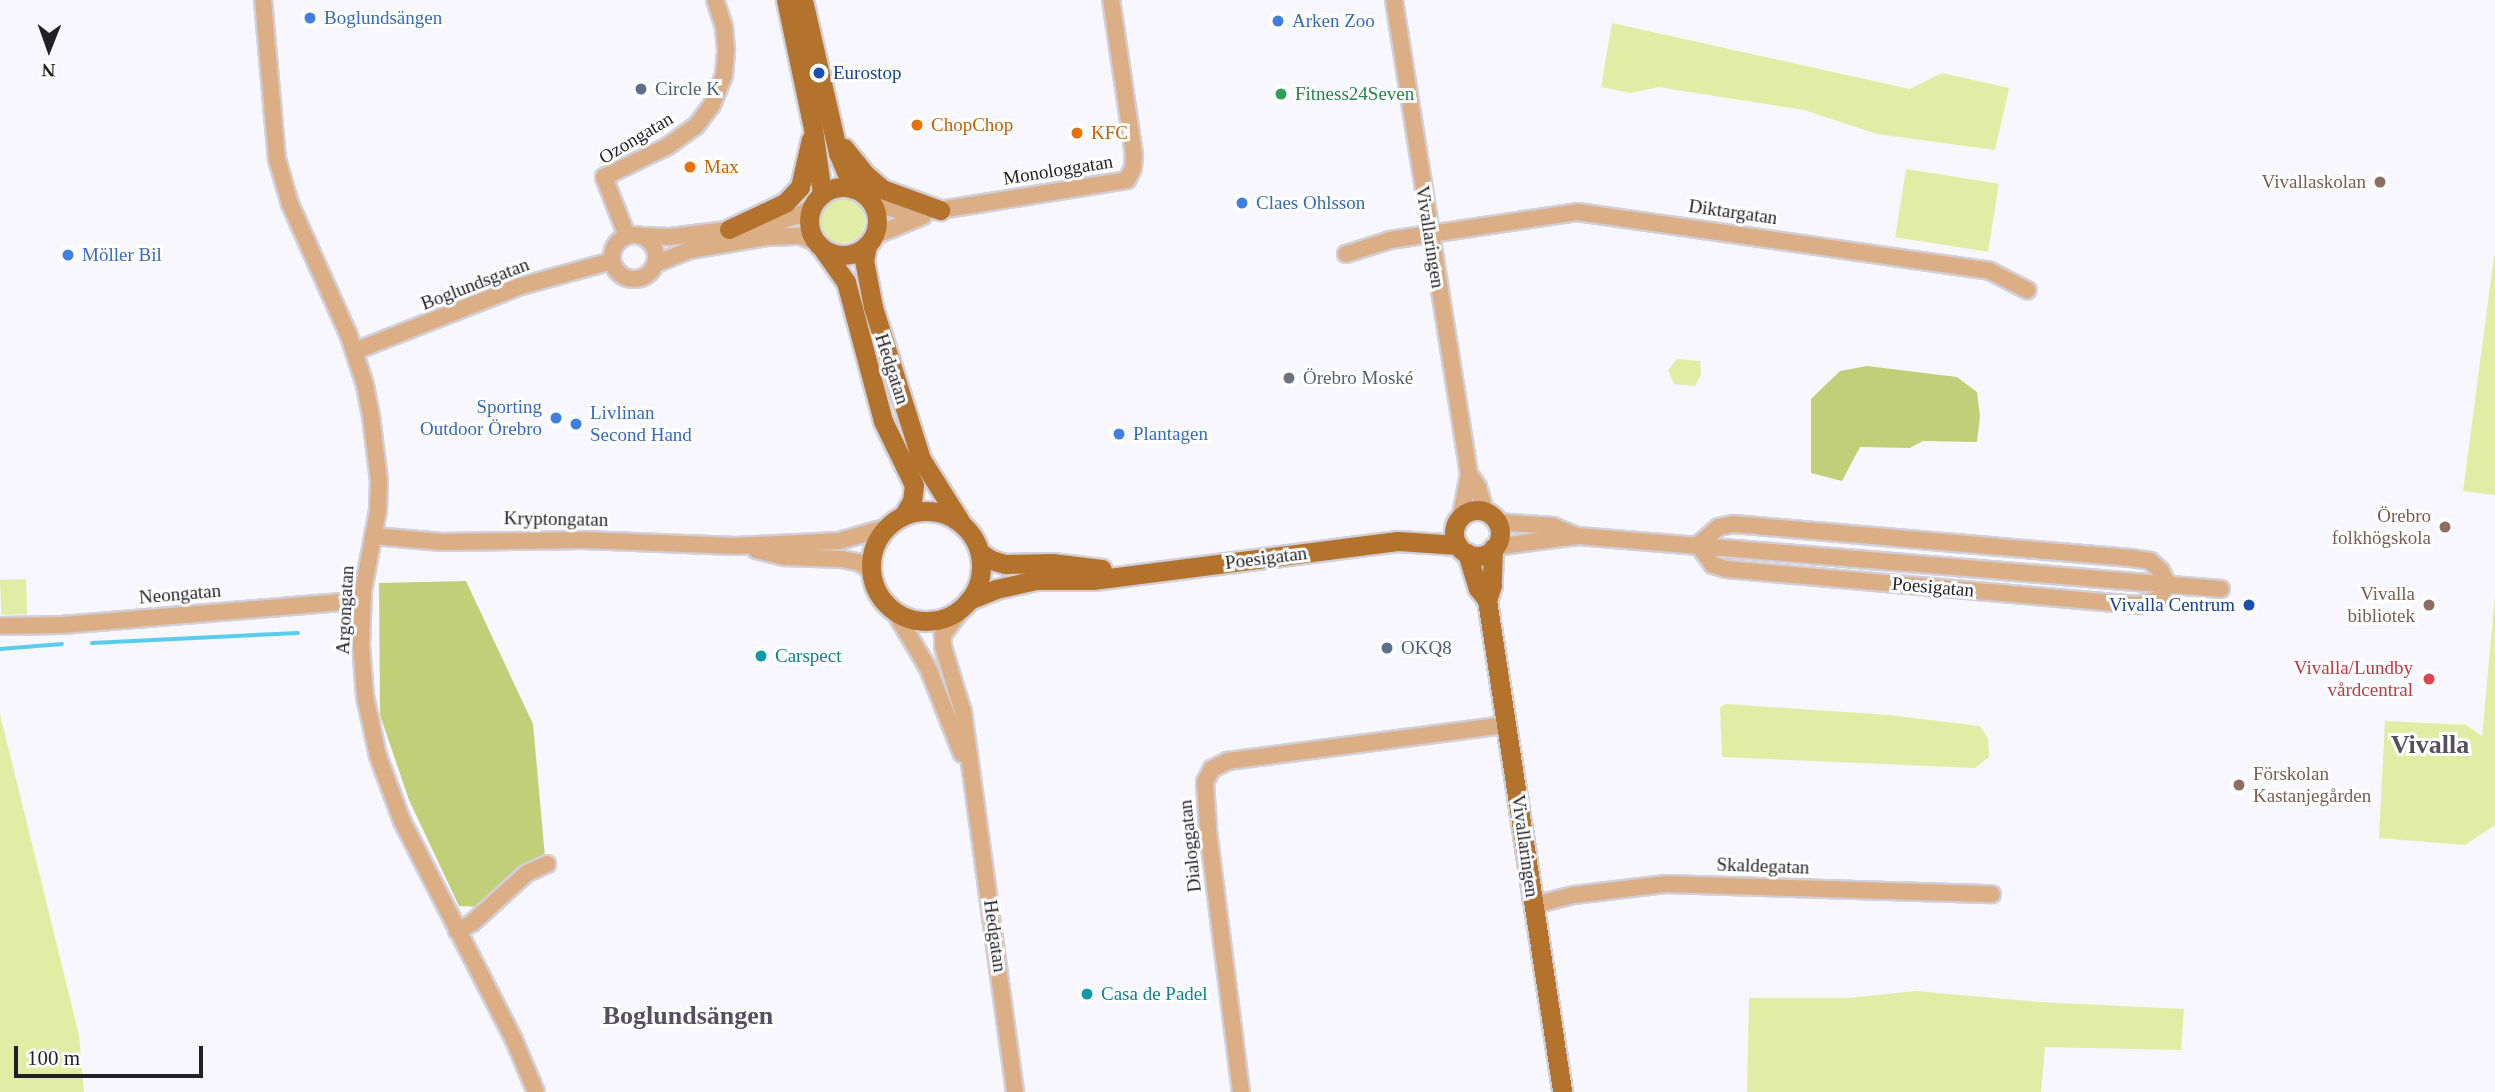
<!DOCTYPE html>
<html>
<head>
<meta charset="utf-8">
<style>
  body { margin:0 }
  #map { position:relative; width:2495px; height:1092px; overflow:hidden; background:#f8f6ff; font-family:Georgia,serif }
  div>[style] { position:absolute }
  [style*='--x'] { left:calc(var(--x)*1px); top:calc(var(--y)*1px); width:calc(var(--w)*1px); rotate:calc(var(--a)*1deg) }
  .green>* { inset:0; background:#e1eda4; transform-origin:0 0 }
  .round { border-radius:50% }
  .forest>* { inset:0; background:#c2cf79 }
  .stream>* { height:3.5px; margin:-1.75px; padding:0 1.75px; transform-origin:1.75px; border-radius:1.75px; background:#5acceb }
  .roads { filter:drop-shadow(2px 0 #d1cfd8) drop-shadow(-2px 0 #d1cfd8) drop-shadow(0 2px #d1cfd8) drop-shadow(0 -2px #d1cfd8) }
  .minor>* { height:16px; margin:-8px; padding:0 8px; transform-origin:8px; border-radius:8px; background:#dcae85 }
  .minor>.ring { margin:-8px; padding:0; box-sizing:content-box; background:none; border:16px solid #dcae85; border-radius:50% }
  .major>* { height:19px; margin:-9.5px; padding:0 9.5px; transform-origin:9.5px; border-radius:9.5px; background:#b4732d }
  .major>.ring { margin:-9.5px; padding:0; box-sizing:content-box; background:none; border:19px solid #b4732d; border-radius:50% }
  .dots>* { width:19px; height:19px; translate:-50% -50%; box-sizing:border-box; border:4px solid #fff; border-radius:50% }
  span { translate:-50% -50%; white-space:nowrap; text-align:center; line-height:1.15; -webkit-text-stroke:6px #fff; paint-order:stroke }
  .shop-label { font-size:19px; color:#366cbe }
  .left { translate:0 -50%; text-align:left }
  .right { translate:-100% -50%; text-align:right }
  .transit-label { font-size:19px; color:#164399 }
  .service-label { font-size:19px; color:#4e5e75 }
  .leisure-label { font-size:19px; color:#27864d }
  .food-label { font-size:19px; color:#c56008 }
  .street-label { font-size:19px; color:#211f27 }
  .education-label { font-size:19px; color:#785e54 }
  .worship-label { font-size:19px; color:#5b616d }
  .culture-label { font-size:19px; color:#0d838f }
  .health-label { font-size:19px; color:#be3a42 }
  .district-label { font-size:26px; color:#555061; font-weight:700 }
  .north { position:absolute; left:14px; top:14px; width:70px; height:70px; -webkit-text-stroke:5px #fff; paint-order:stroke; rotate:181deg; font-size:19px; font-weight:700; line-height:28px; text-align:center; color:#211f27 }
  .north::after { content:''; display:block; margin:auto; width:24px; height:32px; background:#211f27; clip-path:polygon(50% 0,100% 100%,50% 72%,0 100%) }
  .scale { position:absolute; left:14px; top:1046px; width:189px; height:32px; box-sizing:border-box; border:4px solid #211f27; border-top:0; padding-left:9px; font-size:21px; line-height:24px; white-space:nowrap; color:#211f27; -webkit-text-stroke:5px #fff; paint-order:stroke }
</style>
</head>
<body>
<div id="map">
  <div class="green">
    <div style="clip-path:polygon(1612px 23px,1910px 89px,1942px 73px,2009px 88px,1995px 150px,1877px 134px,1804px 110px,1658px 87px,1631px 93px,1601px 87px)"></div>
    <div style="left:1906px;top:169px;width:94px;height:69px;rotate:9deg"></div>
    <div class="round" style="left:821px;top:199px;width:44px;height:44px"></div>
    <div style="clip-path:polygon(2494px 256px,2495px 256px,2495px 495px,2463px 491px)"></div>
    <div style="clip-path:polygon(1677px 359px,1700px 361px,1701px 374px,1695px 386px,1674px 384px,1668px 370px)"></div>
    <div style="left:26px;top:579px;width:35px;height:26px;rotate:88deg"></div>
    <div style="clip-path:polygon(2495px 595px,2495px 825px,2465px 845px,2379px 838px,2385px 721px,2466px 725px,2482px 736px)"></div>
    <div style="clip-path:polygon(1726px 704px,1889px 715px,1980px 726px,1988px 738px,1989px 757px,1975px 768px,1722px 757px,1720px 707px)"></div>
    <div style="clip-path:polygon(0 714px,79px 1035px,84px 1092px,0 1092px)"></div>
    <div style="clip-path:polygon(1915px 991px,2040px 1002px,2184px 1009px,2181px 1050px,2045px 1047px,2041px 1092px,1747px 1092px,1749px 998px,1849px 998px)"></div>
  </div>
  <div class="forest">
    <div style="clip-path:polygon(1867px 366px,1957px 377px,1977px 392px,1980px 416px,1977px 442px,1923px 441px,1910px 448px,1860px 447px,1842px 481px,1811px 473px,1811px 399px,1840px 371px)"></div>
    <div style="clip-path:polygon(466px 581px,533px 724px,545px 857px,480px 907px,459px 906px,409px 800px,380px 715px,379px 583px)"></div>
  </div>
  <div class="stream">
    <div style="--x:92;--y:643;--w:206;--a:-2.8"></div>
    <div style="--x:0;--y:649;--w:62;--a:-4.6"></div>
  </div>
  <div class="roads">
    <div class="minor">
      <div style="--x:263;--y:0;--w:160;--a:85"></div>
      <div style="--x:277;--y:159;--w:47;--a:73.9"></div>
      <div style="--x:290;--y:204;--w:145;--a:65.9"></div>
      <div style="--x:349;--y:336;--w:52;--a:71.9"></div>
      <div style="--x:365;--y:385;--w:32;--a:79"></div>
      <div style="--x:371;--y:416;--w:65;--a:83"></div>
      <div style="--x:379;--y:481;--w:29;--a:92"></div>
      <div style="--x:378;--y:510;--w:82;--a:100.5"></div>
      <div style="--x:363;--y:591;--w:54;--a:92.1"></div>
      <div style="--x:361;--y:645;--w:51;--a:85.5"></div>
      <div style="--x:365;--y:696;--w:61;--a:77.8"></div>
      <div style="--x:378;--y:756;--w:69;--a:69.7"></div>
      <div style="--x:402;--y:821;--w:246;--a:62.9"></div>
      <div style="--x:514;--y:1040;--w:56;--a:67.1"></div>
      <div style="--x:1394;--y:0;--w:480;--a:81"></div>
      <div style="--x:1469;--y:474;--w:16;--a:55"></div>
      <div style="--x:1478;--y:487;--w:26;--a:74"></div>
      <div style="--x:871;--y:202;--w:30;--a:17"></div>
      <div style="--x:900;--y:211;--w:40;--a:-1.4"></div>
      <div style="--x:940;--y:210;--w:189;--a:-9.1"></div>
      <div style="--x:1127;--y:180;--w:13;--a:-63"></div>
      <div style="--x:1133;--y:168;--w:13;--a:-86"></div>
      <div style="--x:1134;--y:155;--w:157;--a:-98.4"></div>
      <div class="ring" style="left:612px;top:235px;width:28px;height:28px"></div>
      <div style="--x:627;--y:236;--w:63;--a:-111.3"></div>
      <div style="--x:604;--y:177;--w:71;--a:-25.8"></div>
      <div style="--x:668;--y:146;--w:34;--a:-36"></div>
      <div style="--x:696;--y:126;--w:26;--a:-53"></div>
      <div style="--x:712;--y:105;--w:32;--a:-68"></div>
      <div style="--x:724;--y:75;--w:25;--a:-85"></div>
      <div style="--x:726;--y:50;--w:23;--a:-95"></div>
      <div style="--x:724;--y:27;--w:28;--a:-108"></div>
      <div style="--x:641;--y:236;--w:29;--a:2"></div>
      <div style="--x:670;--y:237;--w:98;--a:-7.1"></div>
      <div style="--x:767;--y:225;--w:31;--a:-17"></div>
      <div style="--x:797;--y:216;--w:19;--a:-32"></div>
      <div style="--x:874;--y:236;--w:53;--a:-22.2"></div>
      <div style="--x:1346;--y:254;--w:46;--a:-17.7"></div>
      <div style="--x:1390;--y:240;--w:189;--a:-8.5"></div>
      <div style="--x:1577;--y:212;--w:417;--a:8.1"></div>
      <div style="--x:1990;--y:271;--w:42;--a:27.2"></div>
      <div style="--x:655;--y:264;--w:38;--a:-22"></div>
      <div style="--x:690;--y:250;--w:79;--a:-9.5"></div>
      <div style="--x:768;--y:237;--w:33;--a:-2"></div>
      <div style="--x:801;--y:236;--w:16;--a:22"></div>
      <div style="--x:355;--y:351;--w:178;--a:-21.4"></div>
      <div style="--x:521;--y:286;--w:94;--a:-15.4"></div>
      <div style="--x:1461;--y:516;--w:43;--a:-79.2"></div>
      <div style="--x:1497;--y:522;--w:56;--a:4.1"></div>
      <div style="--x:1553;--y:526;--w:26;--a:23"></div>
      <div style="--x:1577;--y:536;--w:646;--a:4.7"></div>
      <div style="--x:1733;--y:524;--w:399;--a:4.9"></div>
      <div style="--x:2131;--y:558;--w:19;--a:9"></div>
      <div style="--x:2150;--y:561;--w:15;--a:42"></div>
      <div style="--x:2161;--y:571;--w:15;--a:62"></div>
      <div style="--x:2168;--y:584;--w:17;--a:121"></div>
      <div style="--x:2159;--y:599;--w:22;--a:164"></div>
      <div style="--x:2138;--y:605;--w:414;--a:-175"></div>
      <div style="--x:1726;--y:569;--w:14;--a:-163"></div>
      <div style="--x:1713;--y:565;--w:25;--a:-127"></div>
      <div style="--x:1698;--y:545;--w:28;--a:-41"></div>
      <div style="--x:1719;--y:527;--w:14;--a:-12"></div>
      <div style="--x:374;--y:536;--w:68;--a:5"></div>
      <div style="--x:442;--y:542;--w:142;--a:-0.8"></div>
      <div style="--x:584;--y:540;--w:152;--a:2.3"></div>
      <div style="--x:736;--y:546;--w:103;--a:-2.8"></div>
      <div style="--x:839;--y:541;--w:51;--a:-15.9"></div>
      <div style="--x:1494;--y:547;--w:84;--a:-7.5"></div>
      <div style="--x:756;--y:550;--w:30;--a:14"></div>
      <div style="--x:785;--y:557;--w:57;--a:2"></div>
      <div style="--x:842;--y:559;--w:16;--a:11"></div>
      <div style="--x:858;--y:562;--w:15;--a:32"></div>
      <div style="--x:963;--y:608;--w:34;--a:127"></div>
      <div style="--x:943;--y:635;--w:12;--a:90"></div>
      <div style="--x:943;--y:647;--w:68;--a:72.9"></div>
      <div style="--x:963;--y:712;--w:384;--a:82.2"></div>
      <div style="--x:894;--y:611;--w:66;--a:59.2"></div>
      <div style="--x:928;--y:668;--w:92;--a:68.4"></div>
      <div style="--x:0;--y:626;--w:62;--a:-0.9"></div>
      <div style="--x:62;--y:625;--w:302;--a:-4.7"></div>
      <div style="--x:1534;--y:905;--w:41;--a:-14"></div>
      <div style="--x:1574;--y:895;--w:92;--a:-6.9"></div>
      <div style="--x:1665;--y:884;--w:327;--a:1.8"></div>
      <div style="--x:457;--y:931;--w:17;--a:-28"></div>
      <div style="--x:472;--y:923;--w:74;--a:-42.3"></div>
      <div style="--x:527;--y:873;--w:22;--a:-24"></div>
      <div style="--x:1241;--y:1092;--w:265;--a:-97.2"></div>
      <div style="--x:1208;--y:829;--w:47;--a:-93.7"></div>
      <div style="--x:1205;--y:782;--w:15;--a:-62"></div>
      <div style="--x:1212;--y:769;--w:18;--a:-27"></div>
      <div style="--x:1228;--y:761;--w:280;--a:-7.4"></div>
    </div>
    <div class="major">
      <div style="--x:786;--y:0;--w:131;--a:78.1"></div>
      <div style="--x:813;--y:128;--w:67;--a:82.2"></div>
      <div style="--x:803;--y:0;--w:157;--a:77.1"></div>
      <div style="--x:838;--y:153;--w:39;--a:67"></div>
      <div style="--x:844;--y:148;--w:35;--a:51"></div>
      <div style="--x:866;--y:175;--w:21;--a:41"></div>
      <div style="--x:882;--y:189;--w:62;--a:19.9"></div>
      <div class="ring" style="left:809px;top:187px;width:49px;height:49px"></div>
      <div style="--x:729;--y:229;--w:62;--a:-24.9"></div>
      <div style="--x:785;--y:203;--w:22;--a:-47"></div>
      <div style="--x:800;--y:187;--w:49;--a:-77.1"></div>
      <div style="--x:867;--y:246;--w:14;--a:102"></div>
      <div style="--x:864;--y:260;--w:48;--a:79.2"></div>
      <div style="--x:873;--y:307;--w:159;--a:72.5"></div>
      <div style="--x:921;--y:459;--w:73;--a:57.8"></div>
      <div style="--x:822;--y:248;--w:42;--a:54.8"></div>
      <div style="--x:846;--y:282;--w:144;--a:75.1"></div>
      <div style="--x:883;--y:421;--w:71;--a:64.2"></div>
      <div style="--x:914;--y:485;--w:16;--a:97"></div>
      <div style="--x:912;--y:501;--w:17;--a:121"></div>
      <div class="ring" style="left:1454px;top:510px;width:27px;height:27px"></div>
      <div class="ring" style="left:871px;top:511px;width:91px;height:91px"></div>
      <div style="--x:1493;--y:548;--w:37;--a:92"></div>
      <div style="--x:1492;--y:585;--w:16;--a:108"></div>
      <div style="--x:1487;--y:600;--w:498;--a:81.3"></div>
      <div style="--x:981;--y:553;--w:12;--a:35"></div>
      <div style="--x:991;--y:560;--w:15;--a:16"></div>
      <div style="--x:1005;--y:564;--w:47;--a:-1.2"></div>
      <div style="--x:1052;--y:563;--w:50;--a:6.8"></div>
      <div style="--x:1467;--y:553;--w:37;--a:73"></div>
      <div style="--x:1478;--y:588;--w:15;--a:53"></div>
      <div style="--x:969;--y:600;--w:29;--a:-22"></div>
      <div style="--x:996;--y:589;--w:41;--a:-12.7"></div>
      <div style="--x:1036;--y:580;--w:57;--a:0"></div>
      <div style="--x:1093;--y:580;--w:307;--a:-7.3"></div>
      <div style="--x:1398;--y:541;--w:60;--a:3.8"></div>
    </div>
  </div>
  <div class="dots">
    <div style="left:310px;top:18px;background:#3f7fe0"></div>
    <div style="left:1278px;top:21px;background:#3f7fe0"></div>
    <div style="left:819px;top:73px;background:#1a4fb4"></div>
    <div style="left:641px;top:89px;background:#5c6f8a"></div>
    <div style="left:1281px;top:94px;background:#2e9e5b"></div>
    <div style="left:917px;top:125px;background:#e8710a"></div>
    <div style="left:1077px;top:133px;background:#e8710a"></div>
    <div style="left:690px;top:167px;background:#e8710a"></div>
    <div style="left:2380px;top:182px;background:#8d6e63"></div>
    <div style="left:1242px;top:203px;background:#3f7fe0"></div>
    <div style="left:68px;top:255px;background:#3f7fe0"></div>
    <div style="left:1289px;top:378px;background:#6b7280"></div>
    <div style="left:556px;top:418px;background:#3f7fe0"></div>
    <div style="left:576px;top:424px;background:#3f7fe0"></div>
    <div style="left:1119px;top:434px;background:#3f7fe0"></div>
    <div style="left:2445px;top:527px;background:#8d6e63"></div>
    <div style="left:2249px;top:605px;background:#1a4fb4"></div>
    <div style="left:2429px;top:605px;background:#8d6e63"></div>
    <div style="left:1387px;top:648px;background:#5c6f8a"></div>
    <div style="left:761px;top:656px;background:#0f9aa8"></div>
    <div style="left:2429px;top:679px;background:#e0444e"></div>
    <div style="left:2239px;top:785px;background:#8d6e63"></div>
    <div style="left:1087px;top:994px;background:#0f9aa8"></div>
  </div>
  <div class="shop-label">
    <span class="left" style="left:324px;top:18px">Boglundsängen</span>
    <span class="left" style="left:1292px;top:21px">Arken Zoo</span>
    <span class="left" style="left:1256px;top:203px">Claes Ohlsson</span>
    <span class="left" style="left:82px;top:255px">Möller Bil</span>
    <span class="right" style="left:542px;top:418px">Sporting<br>Outdoor Örebro</span>
    <span class="left" style="left:590px;top:424px">Livlinan<br>Second Hand</span>
    <span class="left" style="left:1133px;top:434px">Plantagen</span>
  </div>
  <div class="transit-label">
    <span class="left" style="left:833px;top:73px">Eurostop</span>
    <span class="right" style="left:2235px;top:605px">Vivalla Centrum</span>
  </div>
  <div class="service-label">
    <span class="left" style="left:655px;top:89px">Circle K</span>
    <span class="left" style="left:1401px;top:648px">OKQ8</span>
  </div>
  <div class="leisure-label">
    <span class="left" style="left:1295px;top:94px">Fitness24Seven</span>
  </div>
  <div class="food-label">
    <span class="left" style="left:931px;top:125px">ChopChop</span>
    <span class="left" style="left:1091px;top:133px">KFC</span>
    <span class="left" style="left:704px;top:167px">Max</span>
  </div>
  <div class="street-label">
    <span style="left:636px;top:138px;rotate:-31deg">Ozongatan</span>
    <span style="left:1058px;top:170px;rotate:-9deg">Monologgatan</span>
    <span style="left:1733px;top:212px;rotate:8deg">Diktargatan</span>
    <span style="left:1430px;top:237px;rotate:81deg">Vivallaringen</span>
    <span style="left:475px;top:284px;rotate:-21deg">Boglundsgatan</span>
    <span style="left:892px;top:369px;rotate:72deg">Hedgatan</span>
    <span style="left:556px;top:519px;rotate:1deg">Kryptongatan</span>
    <span style="left:1266px;top:558px;rotate:-7deg">Poesigatan</span>
    <span style="left:1933px;top:587px;rotate:5deg">Poesigatan</span>
    <span style="left:180px;top:594px;rotate:-5deg">Neongatan</span>
    <span style="left:345px;top:610px;rotate:-87deg">Argongatan</span>
    <span style="left:1190px;top:846px;rotate:-96deg">Dialoggatan</span>
    <span style="left:1525px;top:846px;rotate:82deg">Vivallaringen</span>
    <span style="left:1763px;top:866px;rotate:2deg">Skaldegatan</span>
    <span style="left:995px;top:936px;rotate:82deg">Hedgatan</span>
  </div>
  <div class="education-label">
    <span class="right" style="left:2366px;top:182px">Vivallaskolan</span>
    <span class="right" style="left:2431px;top:527px">Örebro<br>folkhögskola</span>
    <span class="right" style="left:2415px;top:605px">Vivalla<br>bibliotek</span>
    <span class="left" style="left:2253px;top:785px">Förskolan<br>Kastanjegården</span>
  </div>
  <div class="worship-label">
    <span class="left" style="left:1303px;top:378px">Örebro Moské</span>
  </div>
  <div class="culture-label">
    <span class="left" style="left:775px;top:656px">Carspect</span>
    <span class="left" style="left:1101px;top:994px">Casa de Padel</span>
  </div>
  <div class="health-label">
    <span class="right" style="left:2413px;top:679px">Vivalla/Lundby<br>vårdcentral</span>
  </div>
  <div class="district-label">
    <span style="left:2430px;top:745px">Vivalla</span>
    <span style="left:688px;top:1016px">Boglundsängen</span>
  </div>
  <div class="north">N</div>
  <div class="scale">100 m</div>
</div>
</body>
</html>
